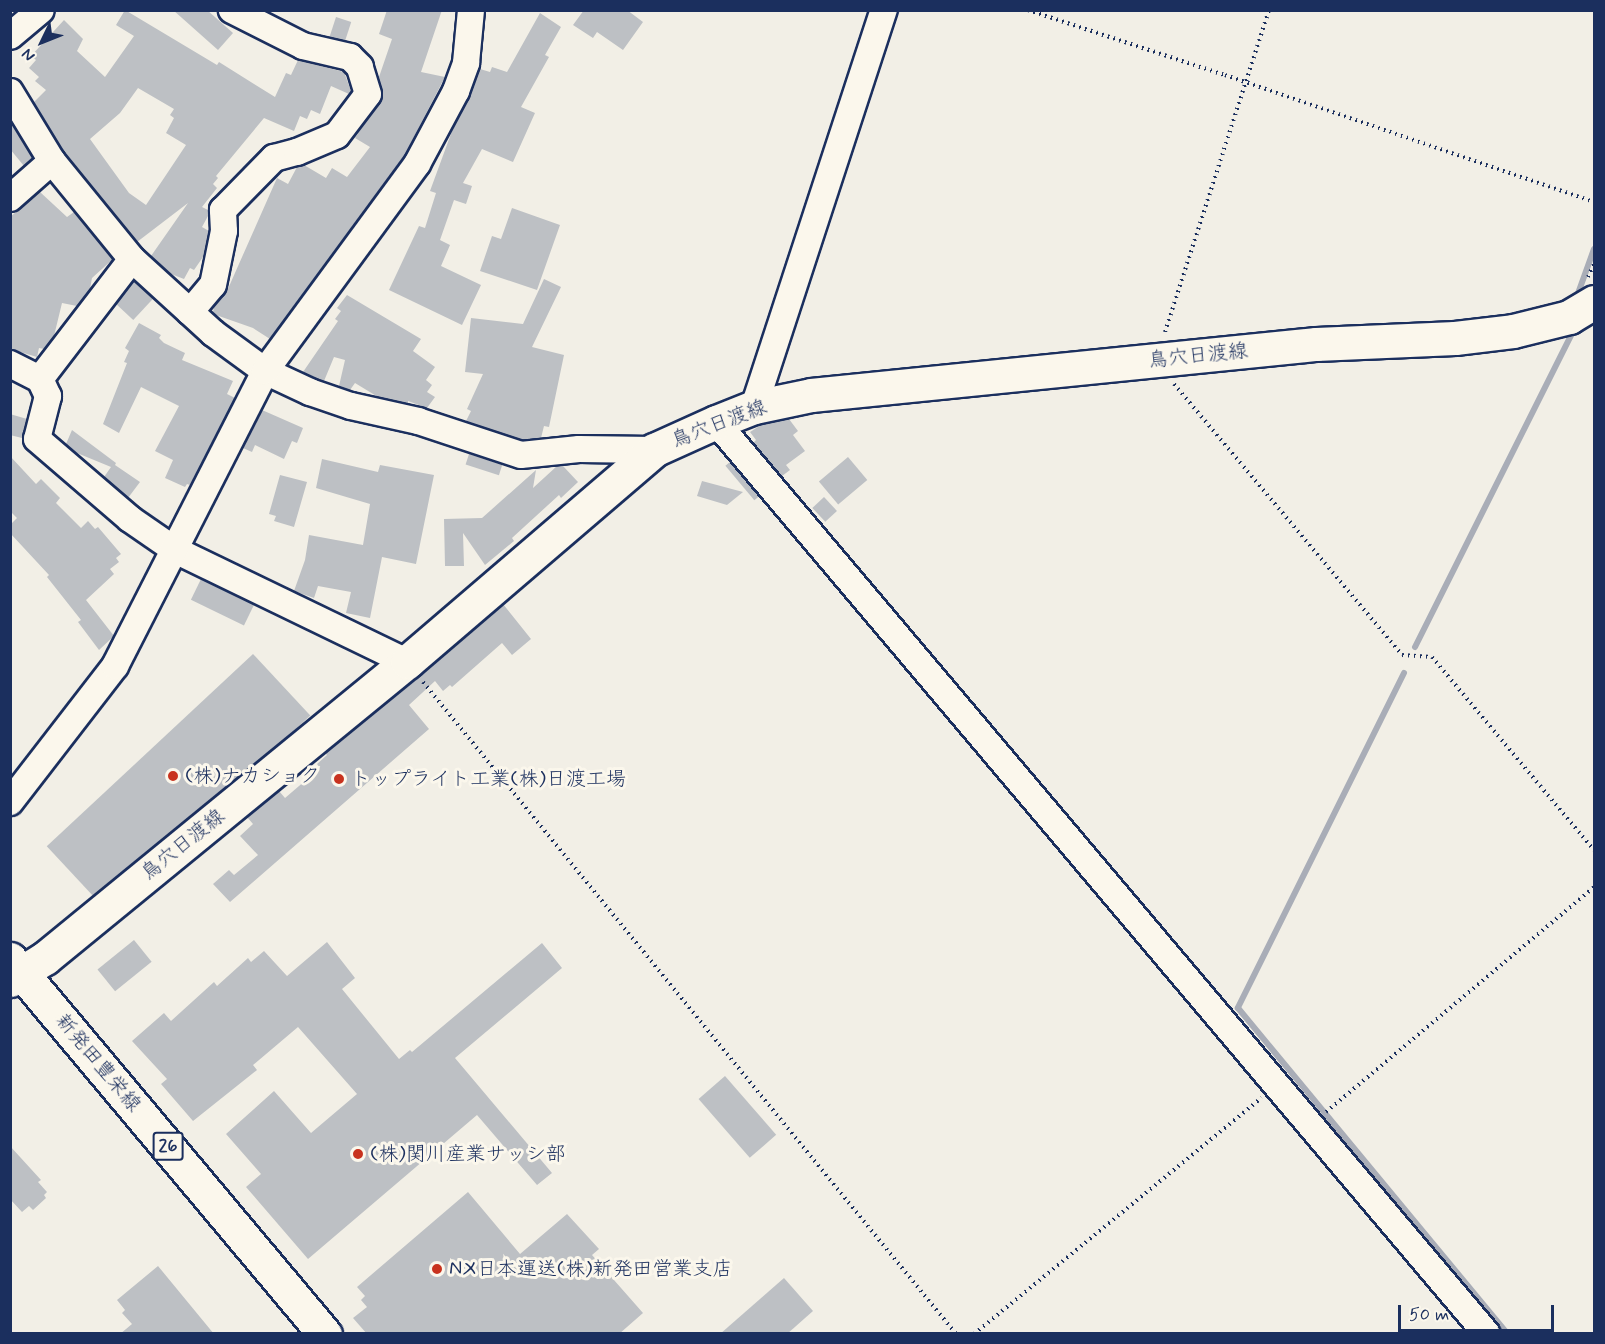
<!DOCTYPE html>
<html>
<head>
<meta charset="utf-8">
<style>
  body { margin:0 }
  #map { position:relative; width:1605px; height:1344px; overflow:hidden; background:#f2efe6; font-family:Mynerve,"Klee One",sans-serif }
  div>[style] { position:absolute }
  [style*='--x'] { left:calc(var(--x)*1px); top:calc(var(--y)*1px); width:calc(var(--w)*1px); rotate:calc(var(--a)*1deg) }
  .stream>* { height:6px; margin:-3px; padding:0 3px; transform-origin:3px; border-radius:3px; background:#a9adb7 }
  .building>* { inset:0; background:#bdc0c4; transform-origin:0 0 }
  .path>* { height:4px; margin-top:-2px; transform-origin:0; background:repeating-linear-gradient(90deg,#1b2f5e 0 1.5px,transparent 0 6px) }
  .roads { filter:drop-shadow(2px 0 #1b2f5e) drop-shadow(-2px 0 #1b2f5e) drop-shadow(0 2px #1b2f5e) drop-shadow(0 -2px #1b2f5e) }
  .street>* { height:26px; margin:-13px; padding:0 13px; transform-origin:13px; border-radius:13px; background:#fbf7ec }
  .secondary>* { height:33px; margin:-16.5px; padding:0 16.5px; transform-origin:16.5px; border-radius:16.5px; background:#fbf7ec }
  .primary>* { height:33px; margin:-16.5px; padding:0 16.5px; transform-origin:16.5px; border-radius:16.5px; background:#fbf7ec }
  .dots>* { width:16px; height:16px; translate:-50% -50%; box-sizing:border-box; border:3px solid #fbf7ec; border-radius:50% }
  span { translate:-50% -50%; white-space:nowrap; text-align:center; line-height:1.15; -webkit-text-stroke:6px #fbf7ec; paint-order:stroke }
  .shield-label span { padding:2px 4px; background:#fbf7ec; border:2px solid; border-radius:4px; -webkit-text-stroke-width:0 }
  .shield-label { font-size:18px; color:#1b2f5e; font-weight:700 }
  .street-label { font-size:20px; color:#1b2f5e }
  .poi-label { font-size:20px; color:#1b2f5e }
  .left { translate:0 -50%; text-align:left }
  .frame { position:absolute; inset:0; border:12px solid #1b2f5e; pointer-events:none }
  .north { position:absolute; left:12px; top:12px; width:60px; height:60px; -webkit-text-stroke:4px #fbf7ec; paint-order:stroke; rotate:227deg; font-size:16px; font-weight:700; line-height:24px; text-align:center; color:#1b2f5e }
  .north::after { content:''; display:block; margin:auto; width:21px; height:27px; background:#1b2f5e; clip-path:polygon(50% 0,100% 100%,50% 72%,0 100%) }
  .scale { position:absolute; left:1398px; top:1305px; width:156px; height:27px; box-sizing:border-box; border:3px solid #1b2f5e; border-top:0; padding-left:8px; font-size:18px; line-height:21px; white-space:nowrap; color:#1b2f5e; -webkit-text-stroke:4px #fbf7ec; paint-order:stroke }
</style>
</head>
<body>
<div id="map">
  <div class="stream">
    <div style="--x:1576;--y:299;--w:53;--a:-70.2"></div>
    <div style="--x:1415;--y:647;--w:349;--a:-63.4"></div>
    <div style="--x:1571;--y:335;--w:10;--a:-96"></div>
    <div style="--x:1404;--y:673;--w:374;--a:116.4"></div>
    <div style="--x:1238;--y:1008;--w:423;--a:50.4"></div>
  </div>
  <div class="building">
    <div style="clip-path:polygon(evenodd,125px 10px,217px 65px,219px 62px,275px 97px,286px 73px,291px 75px,298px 60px,344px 72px,351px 91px,349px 94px,331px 86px,320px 114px,311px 110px,307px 119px,300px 116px,294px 131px,264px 118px,216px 176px,218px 178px,213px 184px,217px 188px,202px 207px,208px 210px,208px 216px,202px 227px,209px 231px,203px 257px,194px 270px,190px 268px,184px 279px,171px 274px,151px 256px,188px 203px,137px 242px,64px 152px,34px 102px,46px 90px,35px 81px,39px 77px,29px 68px,36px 60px,31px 56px,64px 20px,83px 39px,77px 51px,105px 77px,134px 36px,116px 25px,125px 10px,138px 88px,174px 109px,170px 115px,174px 118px,166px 133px,186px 145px,146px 205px,129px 193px,90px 139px,120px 113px,138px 88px)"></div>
    <div style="clip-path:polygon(173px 10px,207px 10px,233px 33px,218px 50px)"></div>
    <div style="clip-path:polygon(387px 10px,442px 10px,421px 72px,445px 77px,404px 156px,270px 339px,253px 328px,216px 315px,213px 312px,214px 307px,227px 291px,277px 178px,288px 184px,297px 167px,304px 165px,326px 178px,332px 168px,347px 177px,370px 147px,355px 138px,383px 97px,379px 77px,392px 39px,379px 34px)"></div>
    <div style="clip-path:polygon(584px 10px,627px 10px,643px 22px,623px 50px,597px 32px,593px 38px,573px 25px)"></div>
    <div style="clip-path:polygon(540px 13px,561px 27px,545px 55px,549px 57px,521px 107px,535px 113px,513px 162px,482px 149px,463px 183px,472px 186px,466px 204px,454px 200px,440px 240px,450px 245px,441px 266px,481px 285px,462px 325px,389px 290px,419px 226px,425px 228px,436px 193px,430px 191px,452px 131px,469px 98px,480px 69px,490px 72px,492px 67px,507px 72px)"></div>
    <div style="left:336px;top:17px;width:16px;height:21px;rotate:18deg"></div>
    <div style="clip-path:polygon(12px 124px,33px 158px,24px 166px,10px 149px)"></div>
    <div style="clip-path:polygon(40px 192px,67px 217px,74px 212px,113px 259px,92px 278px,90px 289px,77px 306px,62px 303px,54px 336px,44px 349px,39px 348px,37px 357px,10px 349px,10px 217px)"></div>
    <div style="clip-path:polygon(512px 208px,560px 225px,537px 290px,480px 271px,492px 236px,501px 239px)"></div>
    <div style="clip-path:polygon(544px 279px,561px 287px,532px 347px,564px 355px,549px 427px,544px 426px,541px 438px,523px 440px,466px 421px,471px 411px,467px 409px,483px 374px,465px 372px,471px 318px,523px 324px)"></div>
    <div style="left:134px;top:281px;width:26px;height:29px;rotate:43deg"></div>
    <div style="clip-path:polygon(347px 295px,421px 339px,413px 351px,435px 367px,426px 380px,432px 385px,427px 392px,435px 397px,427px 408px,408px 401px,408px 403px,378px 397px,355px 383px,350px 390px,339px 386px,345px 360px,334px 357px,324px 381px,303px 372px,338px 321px,335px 319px,341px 311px,337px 308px)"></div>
    <div style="clip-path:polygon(139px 323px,161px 335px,159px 338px,164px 343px,185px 353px,182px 360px,233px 381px,227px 394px,235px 398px,190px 485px,187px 484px,185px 487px,165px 478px,173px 460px,155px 451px,179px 406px,141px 387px,119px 433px,103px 424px,127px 363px,124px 362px,129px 351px,125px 348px)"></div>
    <div style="clip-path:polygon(262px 410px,303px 428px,297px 443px,292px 441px,284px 459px,255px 445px,252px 452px,243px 448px)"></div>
    <div style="clip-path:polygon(10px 414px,27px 419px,22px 438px,10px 435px)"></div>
    <div style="clip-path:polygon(789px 419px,798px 431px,793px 435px,805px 451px,786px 465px,790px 470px,782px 476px,753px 443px,756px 440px,750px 432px,761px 425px)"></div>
    <div style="clip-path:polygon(72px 430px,116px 463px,115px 465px,140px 482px,128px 498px,104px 477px,111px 467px,77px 453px,66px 444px)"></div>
    <div style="left:469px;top:454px;width:35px;height:11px;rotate:18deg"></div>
    <div style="clip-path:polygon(10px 456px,36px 484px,41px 479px,60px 498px,56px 503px,81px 528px,88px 521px,95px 529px,98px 527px,121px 554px,116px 558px,119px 562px,110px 569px,114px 574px,86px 600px,114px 636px,99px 650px,78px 622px,81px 620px,47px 577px,49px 575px,10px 533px,10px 525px,17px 518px,10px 511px)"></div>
    <div style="left:848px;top:457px;width:30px;height:38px;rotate:50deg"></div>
    <div style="clip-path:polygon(322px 459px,378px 472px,380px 465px,434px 475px,416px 564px,382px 557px,370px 618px,346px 613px,351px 592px,318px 586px,314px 598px,294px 591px,305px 560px,309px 535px,363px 545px,370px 504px,316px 488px)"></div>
    <div style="left:730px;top:462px;width:45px;height:6px;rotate:50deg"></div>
    <div style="clip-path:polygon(557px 466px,563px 466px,578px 482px,561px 498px,559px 495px,512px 538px,514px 541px,485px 565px,463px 533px,464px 566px,445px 566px,444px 519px,482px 518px,536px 470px,533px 488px)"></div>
    <div style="clip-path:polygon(280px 475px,307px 482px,294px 527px,274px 521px,276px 516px,269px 514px)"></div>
    <div style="clip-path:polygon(702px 481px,743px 492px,727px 505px,697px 496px)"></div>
    <div style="left:824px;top:497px;width:19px;height:16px;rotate:47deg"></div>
    <div style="left:201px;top:579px;width:59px;height:23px;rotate:26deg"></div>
    <div style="clip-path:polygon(503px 604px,531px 639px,512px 655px,502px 643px,452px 687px,450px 685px,443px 691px,435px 681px,409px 705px,429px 729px,230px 902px,213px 884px,229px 870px,234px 875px,258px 855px,240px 836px,253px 824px,247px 817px,279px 791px,285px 798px,320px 768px,317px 764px,327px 755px,325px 753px)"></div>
    <div style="left:253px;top:654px;width:84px;height:282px;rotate:47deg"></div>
    <div style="left:134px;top:940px;width:28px;height:47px;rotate:51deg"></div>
    <div style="clip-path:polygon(327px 942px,355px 978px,342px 989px,399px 1059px,410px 1050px,412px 1052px,542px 943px,562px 968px,455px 1058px,552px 1173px,537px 1185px,477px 1115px,308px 1259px,246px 1187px,261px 1174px,226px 1134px,274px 1091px,311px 1133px,357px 1094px,298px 1027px,253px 1065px,257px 1070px,193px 1121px,161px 1084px,167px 1079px,132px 1041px,164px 1013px,171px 1021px,214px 982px,217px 986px,248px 958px,251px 962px,264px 951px,287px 976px)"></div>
    <div style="left:725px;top:1076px;width:78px;height:35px;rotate:49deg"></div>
    <div style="clip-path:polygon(10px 1146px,41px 1180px,38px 1182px,47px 1192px,44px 1195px,46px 1198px,33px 1210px,29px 1206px,22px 1212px,10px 1199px)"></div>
    <div style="clip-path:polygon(468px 1192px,520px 1254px,567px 1214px,599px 1249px,592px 1255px,643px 1313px,619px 1334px,367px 1334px,353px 1318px,367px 1307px,361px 1300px,365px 1296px,357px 1287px)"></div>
    <div style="clip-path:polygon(158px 1266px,214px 1334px,120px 1334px,132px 1324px,122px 1313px,125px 1310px,117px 1300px)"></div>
    <div style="clip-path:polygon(784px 1278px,813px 1311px,787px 1334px,720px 1334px)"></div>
  </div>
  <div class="path">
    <div style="--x:1028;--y:10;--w:207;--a:18.3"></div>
    <div style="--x:1225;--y:75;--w:390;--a:19"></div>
    <div style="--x:1588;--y:277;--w:14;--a:-65"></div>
    <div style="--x:1165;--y:332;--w:338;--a:-72.1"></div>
    <div style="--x:1174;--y:384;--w:354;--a:49.9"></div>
    <div style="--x:1402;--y:655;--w:30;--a:4"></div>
    <div style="--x:1432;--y:657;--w:252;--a:50"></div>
    <div style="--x:423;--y:682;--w:842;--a:50.73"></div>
    <div style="--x:1326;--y:1112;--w:350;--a:-40"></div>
    <div style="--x:974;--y:1334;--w:372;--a:-39.4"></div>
  </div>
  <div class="roads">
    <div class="street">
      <div style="--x:10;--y:36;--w:40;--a:-40"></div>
      <div style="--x:10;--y:92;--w:81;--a:58.7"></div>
      <div style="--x:52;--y:161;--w:127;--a:50.8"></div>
      <div style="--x:132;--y:259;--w:110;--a:42.4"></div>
      <div style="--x:213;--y:333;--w:64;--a:36.2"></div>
      <div style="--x:265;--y:371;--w:50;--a:25"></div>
      <div style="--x:310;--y:392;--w:43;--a:18.9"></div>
      <div style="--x:351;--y:406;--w:69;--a:12.6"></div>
      <div style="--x:418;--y:421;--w:108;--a:18.3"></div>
      <div style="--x:521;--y:455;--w:58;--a:-5.9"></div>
      <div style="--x:579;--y:449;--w:75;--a:0.8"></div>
      <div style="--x:10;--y:198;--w:56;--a:-41.4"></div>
      <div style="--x:190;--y:312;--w:35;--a:-50"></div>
      <div style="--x:213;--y:285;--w:55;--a:-78.5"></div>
      <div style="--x:224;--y:231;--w:21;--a:-93"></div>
      <div style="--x:223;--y:210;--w:73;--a:-45.6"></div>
      <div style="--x:274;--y:158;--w:24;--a:-15"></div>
      <div style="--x:297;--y:152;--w:43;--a:-23"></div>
      <div style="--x:337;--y:135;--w:51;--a:-52.9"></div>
      <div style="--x:368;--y:94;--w:28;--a:-107"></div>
      <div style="--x:360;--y:67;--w:14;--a:-135"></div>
      <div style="--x:350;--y:57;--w:48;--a:-166.8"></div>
      <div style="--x:303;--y:46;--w:80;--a:-153.1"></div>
      <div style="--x:10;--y:364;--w:34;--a:27"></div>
      <div style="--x:40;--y:379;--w:151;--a:-52.5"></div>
      <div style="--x:40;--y:379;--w:19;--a:65"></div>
      <div style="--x:48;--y:396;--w:44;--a:104.3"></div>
      <div style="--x:37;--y:439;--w:123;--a:40.7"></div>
      <div style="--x:130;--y:519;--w:55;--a:34.6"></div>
      <div style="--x:175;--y:550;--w:258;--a:25.8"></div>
      <div style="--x:754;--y:407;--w:418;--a:-71.9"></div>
      <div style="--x:716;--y:422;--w:1194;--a:49.79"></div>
      <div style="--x:10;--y:802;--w:172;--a:-52.3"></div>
      <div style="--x:115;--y:666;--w:331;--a:-63"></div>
      <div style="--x:265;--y:371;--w:257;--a:-53.7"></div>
      <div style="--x:417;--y:164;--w:83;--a:-61.9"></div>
      <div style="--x:456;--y:91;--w:30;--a:-70"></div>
      <div style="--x:466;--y:63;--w:53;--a:-84.6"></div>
    </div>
    <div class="secondary">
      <div style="--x:10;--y:980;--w:41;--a:-32.2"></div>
      <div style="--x:45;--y:958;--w:468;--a:-39.3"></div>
      <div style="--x:407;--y:662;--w:326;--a:-40.6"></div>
      <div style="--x:654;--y:450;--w:68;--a:-24.3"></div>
      <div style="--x:716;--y:422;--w:41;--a:-21.5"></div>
      <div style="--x:754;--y:407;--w:58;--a:-11.9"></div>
      <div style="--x:811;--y:395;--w:508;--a:-5.77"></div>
      <div style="--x:1316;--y:344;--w:139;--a:-2.5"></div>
      <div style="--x:1455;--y:338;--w:58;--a:-6.9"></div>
      <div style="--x:1513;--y:331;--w:58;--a:-14"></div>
      <div style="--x:1569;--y:317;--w:29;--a:-31"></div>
    </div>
    <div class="primary">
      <div style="--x:10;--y:959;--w:490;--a:50"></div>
    </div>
  </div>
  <div class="dots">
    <div style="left:173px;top:776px;background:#c8321e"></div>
    <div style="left:339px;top:779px;background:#c8321e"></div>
    <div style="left:358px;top:1154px;background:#c8321e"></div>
    <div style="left:437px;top:1269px;background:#c8321e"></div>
  </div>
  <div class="shield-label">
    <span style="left:168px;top:1146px">26</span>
  </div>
  <div class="street-label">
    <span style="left:1198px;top:356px;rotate:-6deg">鳥穴日渡線</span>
    <span style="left:719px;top:424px;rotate:-21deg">鳥穴日渡線</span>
    <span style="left:183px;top:845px;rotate:-39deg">鳥穴日渡線</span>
    <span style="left:98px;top:1063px;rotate:50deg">新発田豊栄線</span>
  </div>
  <div class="poi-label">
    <span class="left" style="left:185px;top:776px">(株)ナカショク</span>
    <span class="left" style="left:351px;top:779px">トップライト工業(株)日渡工場</span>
    <span class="left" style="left:370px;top:1154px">(株)関川産業サッシ部</span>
    <span class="left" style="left:449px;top:1269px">NX日本運送(株)新発田営業支店</span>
  </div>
  <div class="frame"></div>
  <div class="north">N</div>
  <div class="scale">50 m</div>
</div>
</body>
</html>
